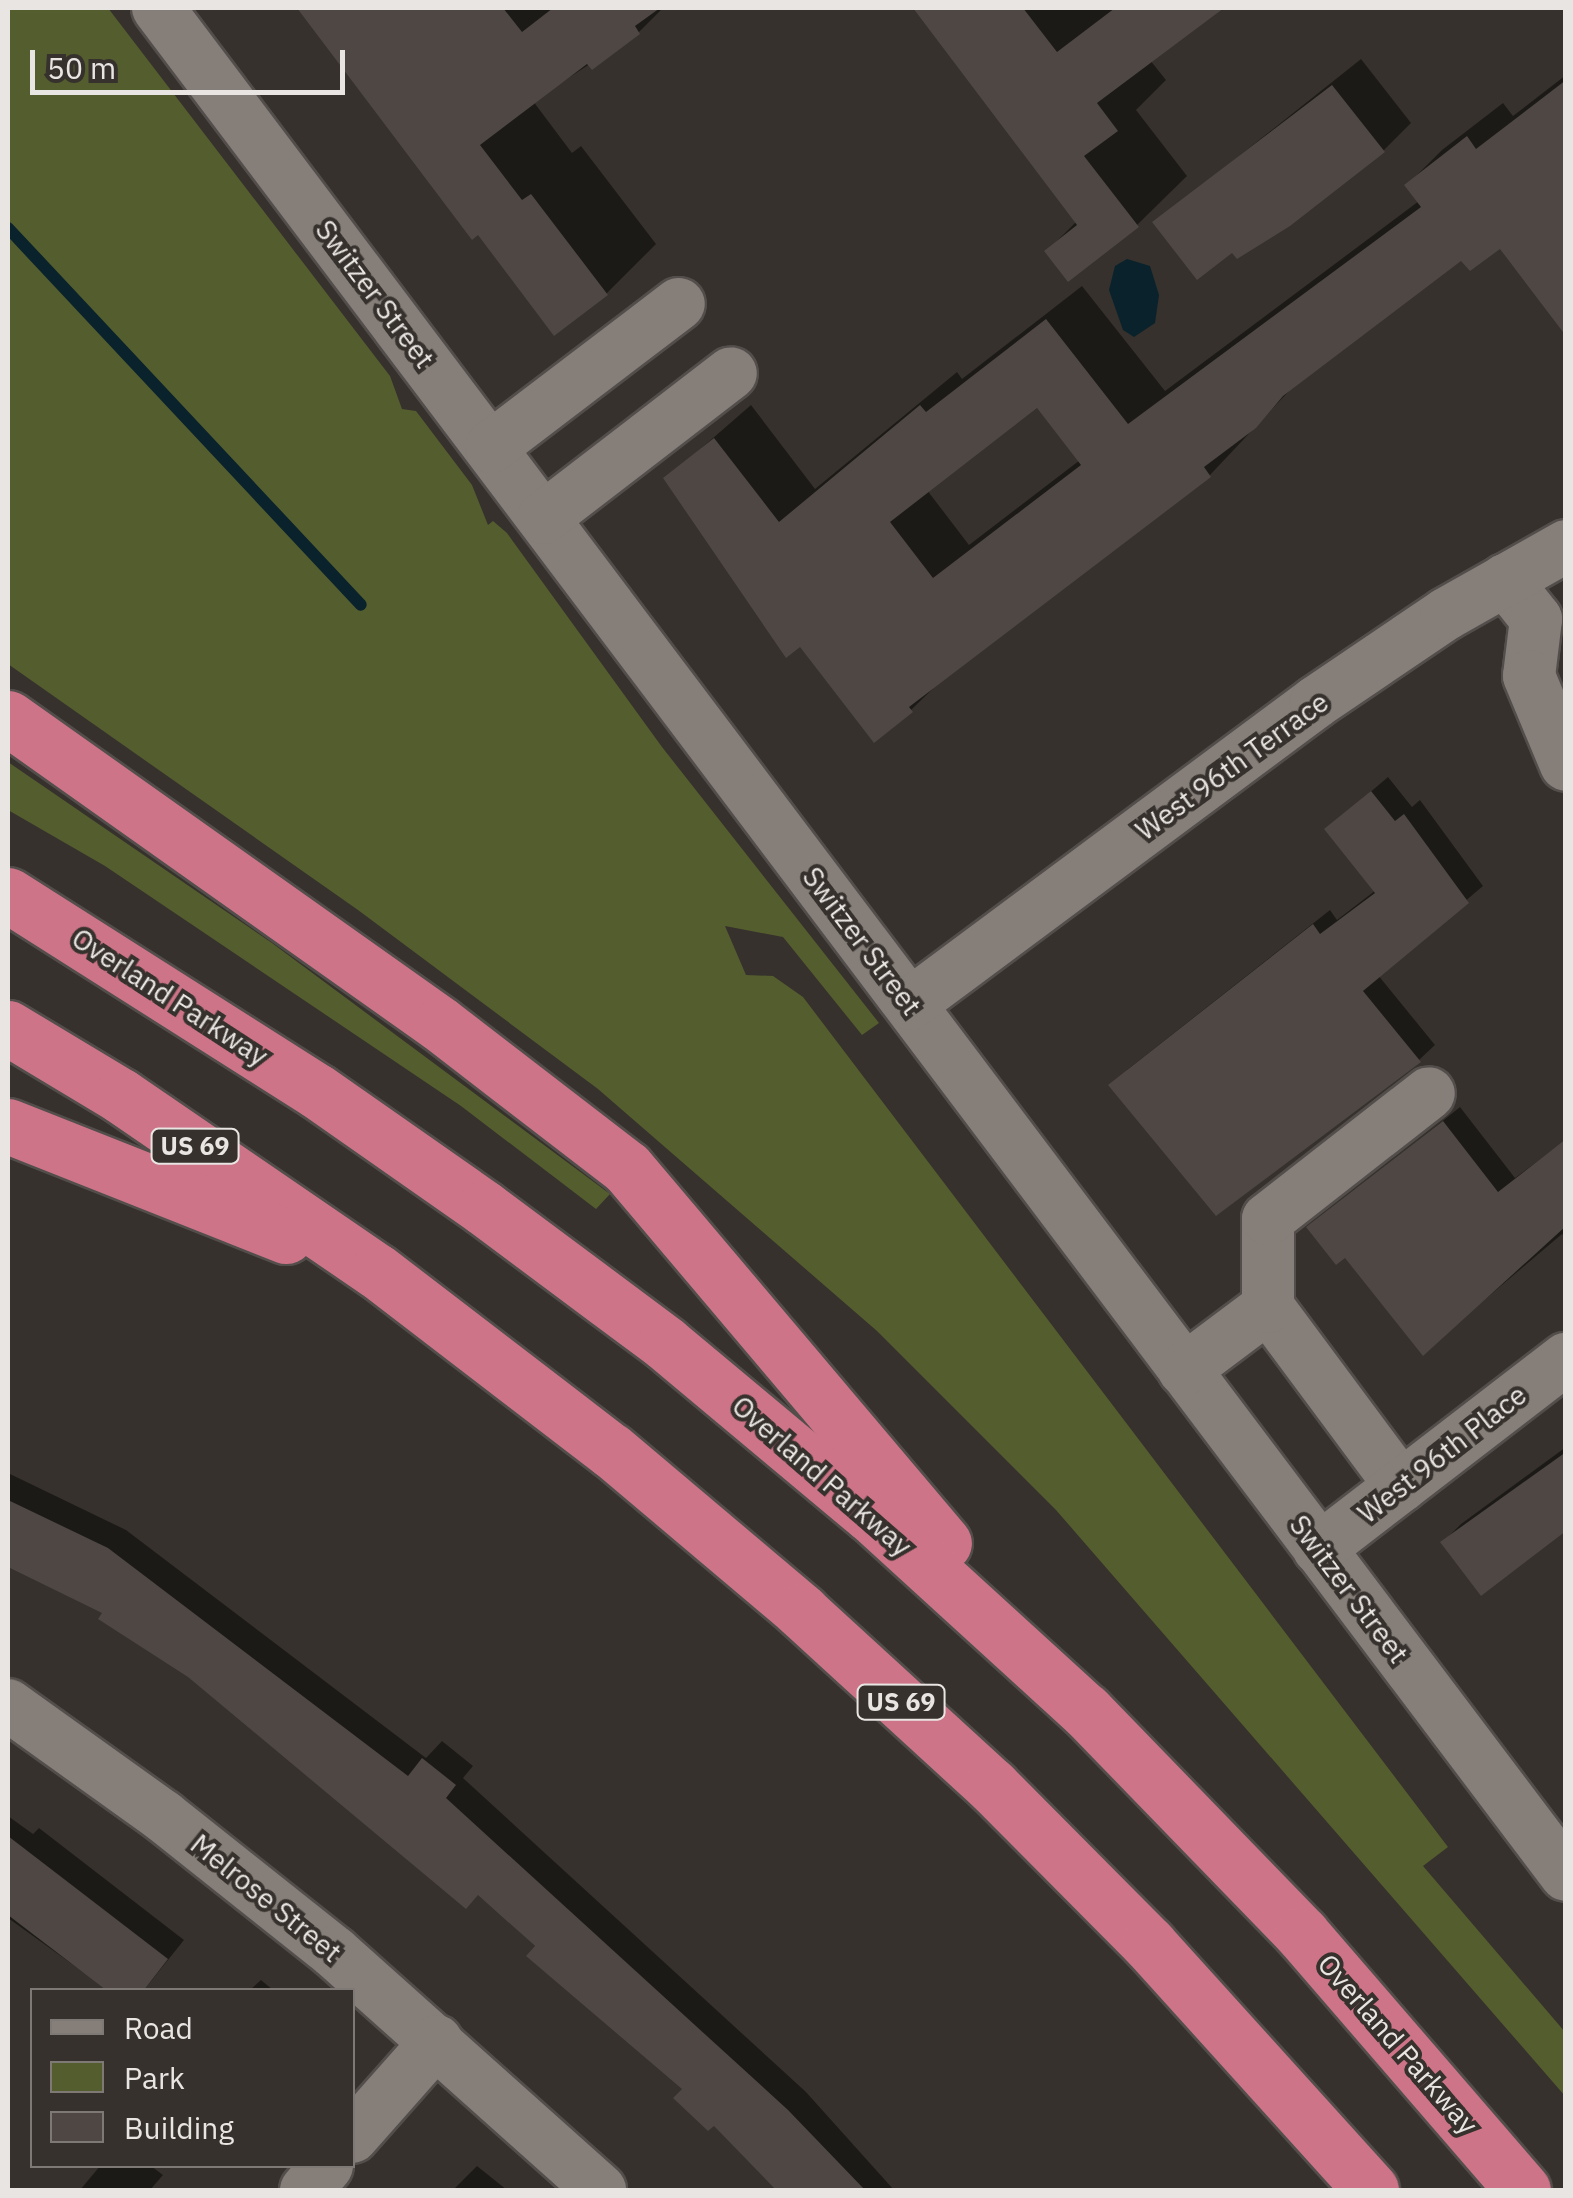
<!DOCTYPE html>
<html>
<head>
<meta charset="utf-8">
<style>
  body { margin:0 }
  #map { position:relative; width:1573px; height:2198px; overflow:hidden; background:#36312c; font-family:"IBM Plex Sans",sans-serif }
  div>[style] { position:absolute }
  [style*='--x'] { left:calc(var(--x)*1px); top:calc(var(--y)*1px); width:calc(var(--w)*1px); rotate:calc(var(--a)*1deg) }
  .green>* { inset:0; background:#545d2e }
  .water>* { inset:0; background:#09222c }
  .shadow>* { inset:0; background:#0007 }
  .stream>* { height:12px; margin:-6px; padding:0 6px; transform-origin:6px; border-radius:6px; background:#09222c }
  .building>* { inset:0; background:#4e4744 }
  .roads { filter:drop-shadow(2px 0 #534e4b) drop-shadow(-2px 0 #534e4b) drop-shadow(0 2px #534e4b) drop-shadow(0 -2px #534e4b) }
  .minor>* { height:52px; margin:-26px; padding:0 26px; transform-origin:26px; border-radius:26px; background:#857e79 }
  .highway>* { height:55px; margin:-27.5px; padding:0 27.5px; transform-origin:27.5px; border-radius:27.5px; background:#ce7488 }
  span { translate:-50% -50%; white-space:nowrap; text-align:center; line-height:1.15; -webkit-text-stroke:8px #36312c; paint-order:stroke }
  .shield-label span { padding:2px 8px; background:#36312c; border:2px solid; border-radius:8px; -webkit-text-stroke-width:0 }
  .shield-label { font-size:25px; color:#e9e5e3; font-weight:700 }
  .street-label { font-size:28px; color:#e9e5e3 }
  .frame { position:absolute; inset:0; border:10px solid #e9e5e3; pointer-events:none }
  .legend { position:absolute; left:30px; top:1988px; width:325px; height:180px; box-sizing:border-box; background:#36312c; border:2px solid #7e7975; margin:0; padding:12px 18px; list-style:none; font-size:30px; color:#e9e5e3 }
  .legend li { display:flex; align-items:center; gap:20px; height:50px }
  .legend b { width:50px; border:2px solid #7e7975 }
  .scale { position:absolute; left:30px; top:50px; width:315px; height:45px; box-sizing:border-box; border:5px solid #e9e5e3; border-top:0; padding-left:12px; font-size:30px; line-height:35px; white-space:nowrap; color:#e9e5e3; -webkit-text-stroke:8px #36312c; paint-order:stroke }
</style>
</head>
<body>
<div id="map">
  <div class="green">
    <div style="clip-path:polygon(8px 8px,108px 8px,390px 376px,402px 409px,416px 411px,472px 485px,488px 525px,493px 521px,507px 533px,662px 747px,879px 1023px,862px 1035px,783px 937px,725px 926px,746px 975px,773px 976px,803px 997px,1448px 1847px,1423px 1866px,1565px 2032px,1565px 2096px,1056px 1510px,877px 1331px,598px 1089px,358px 910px,8px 664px)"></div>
    <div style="clip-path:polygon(8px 762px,272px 943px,610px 1194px,596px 1209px,461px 1106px,105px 866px,8px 810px)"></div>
  </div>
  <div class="water">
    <div style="clip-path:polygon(1127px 259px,1150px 266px,1159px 295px,1155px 323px,1134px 337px,1123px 330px,1109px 290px,1115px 266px)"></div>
  </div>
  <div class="shadow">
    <div style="clip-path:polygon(300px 8px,663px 8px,639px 32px,533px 101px,572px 153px,581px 146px,656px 244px,606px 294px,478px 232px,472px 236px)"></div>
    <div style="clip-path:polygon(915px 8px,1216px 8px,1150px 60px,1166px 80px,1136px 110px,1187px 176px,1137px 225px,1047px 251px,1077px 221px)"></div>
    <div style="clip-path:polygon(1361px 59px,1411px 123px,1383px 151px,1155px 223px)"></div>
    <div style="clip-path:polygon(evenodd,1566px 75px,1566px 332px,1500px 245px,1462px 257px,1290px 390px,1210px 475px,948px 674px,911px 710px,667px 478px,751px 405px,815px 489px,957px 372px,962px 379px,1082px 286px,1165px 391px,1419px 201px,1407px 185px,1442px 150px,1503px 103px,1513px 116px,1566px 75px,1038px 405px,1080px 460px,969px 545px,927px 490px,1038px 405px)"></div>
    <div style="clip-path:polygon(1388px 777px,1412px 807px,1420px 800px,1483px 886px,1378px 975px,1435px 1045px,1419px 1060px,1127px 1070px,1330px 910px,1337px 920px,1376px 890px,1327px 829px)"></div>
    <div style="clip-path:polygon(1460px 1107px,1515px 1178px,1566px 1140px,1566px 1239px,1562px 1234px,1423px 1352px,1346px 1254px,1309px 1228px)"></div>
    <div style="clip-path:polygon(1566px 1447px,1566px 1529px,1443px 1542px,1461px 1524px)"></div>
    <div style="clip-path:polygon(8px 1473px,126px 1530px,426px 1758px,442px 1741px,473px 1766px,463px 1778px,806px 2092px,894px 2190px,780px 2190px,685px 2089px,478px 1892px,106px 1612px,8px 1564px)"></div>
    <div style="clip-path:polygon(8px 1816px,33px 1834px,39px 1828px,184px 1940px,144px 1990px,108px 1990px,8px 1918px)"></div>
    <div style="clip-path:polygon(261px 1980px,273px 1990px,250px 1990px)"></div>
    <div style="clip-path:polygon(100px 2166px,151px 2166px,163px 2175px,150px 2190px,80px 2190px)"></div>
    <div style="clip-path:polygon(477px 2166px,507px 2190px,453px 2190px)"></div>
  </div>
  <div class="stream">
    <div style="--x:8;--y:228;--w:516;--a:46.88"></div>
  </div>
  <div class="building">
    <div style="clip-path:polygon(297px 8px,503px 8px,522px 32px,553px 8px,660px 8px,635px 26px,640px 34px,592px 70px,587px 64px,480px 145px,522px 200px,531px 194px,608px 295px,554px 336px,478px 235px,472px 240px)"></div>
    <div style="clip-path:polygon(913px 8px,1023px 8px,1057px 52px,1115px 8px,1224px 8px,1097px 103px,1118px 131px,1084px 156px,1139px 227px,1068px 282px,1044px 251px,1077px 225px)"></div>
    <div style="clip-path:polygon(evenodd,1566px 80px,1566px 336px,1500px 249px,1470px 271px,1461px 261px,1283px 396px,1256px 428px,1204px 467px,1211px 477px,909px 707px,913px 712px,874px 743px,800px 647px,786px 658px,663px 478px,714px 438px,779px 522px,920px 405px,926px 412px,1046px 319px,1128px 424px,1421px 207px,1404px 185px,1467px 136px,1476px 149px,1566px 80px,1037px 408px,1081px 465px,933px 578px,890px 522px,1037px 408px)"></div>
    <div style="clip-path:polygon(1332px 85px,1385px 152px,1290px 226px,1237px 259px,1232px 253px,1197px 280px,1152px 222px)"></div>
    <div style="clip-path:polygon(1371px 791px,1395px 821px,1404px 814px,1469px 903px,1363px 991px,1421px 1062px,1216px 1216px,1108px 1085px,1313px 924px,1320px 934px,1375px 893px,1324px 829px)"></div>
    <div style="clip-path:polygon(1443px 1121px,1498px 1192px,1566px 1139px,1566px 1226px,1423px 1356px,1345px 1258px,1336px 1265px,1306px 1227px)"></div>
    <div style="clip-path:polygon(1566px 1452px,1566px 1531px,1481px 1596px,1440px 1542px)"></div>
    <div style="clip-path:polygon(8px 1500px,108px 1548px,408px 1776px,422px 1758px,456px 1785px,446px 1798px,788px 2110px,865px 2190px,776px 2190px,714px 2126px,708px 2131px,673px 2098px,682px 2089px,526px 1956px,535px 1946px,478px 1895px,466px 1909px,188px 1677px,98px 1619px,102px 1613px,8px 1567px)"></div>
    <div style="clip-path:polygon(8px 1836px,168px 1959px,144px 1990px,106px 1990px,8px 1915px)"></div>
  </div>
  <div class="roads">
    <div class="minor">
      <div style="--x:158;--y:8;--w:2338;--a:52.98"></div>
      <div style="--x:491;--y:447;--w:236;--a:-37.3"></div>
      <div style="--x:543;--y:518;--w:237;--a:-37.6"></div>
      <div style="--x:1505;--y:580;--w:50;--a:51.5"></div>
      <div style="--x:1536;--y:619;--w:57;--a:97"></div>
      <div style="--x:1529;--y:676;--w:96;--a:67.4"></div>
      <div style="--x:910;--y:1004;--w:506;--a:-36.64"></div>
      <div style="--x:1316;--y:702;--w:157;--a:-34.1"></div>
      <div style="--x:1446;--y:614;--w:138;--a:-29.5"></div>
      <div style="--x:1268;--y:1307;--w:223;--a:53.4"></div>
      <div style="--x:1184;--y:1370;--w:105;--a:-36.9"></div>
      <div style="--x:1268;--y:1307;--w:88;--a:-90"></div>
      <div style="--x:1268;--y:1219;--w:204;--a:-38"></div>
      <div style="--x:1319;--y:1549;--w:312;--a:-37.6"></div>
      <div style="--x:8;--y:1705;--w:191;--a:35.6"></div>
      <div style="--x:163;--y:1816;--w:218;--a:38.5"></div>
      <div style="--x:334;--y:1952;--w:357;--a:41.8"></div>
      <div style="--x:352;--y:2137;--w:128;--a:-48.5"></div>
      <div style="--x:306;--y:2190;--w:32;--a:-49"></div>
    </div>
    <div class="highway">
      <div style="--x:8;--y:718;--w:529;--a:35.31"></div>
      <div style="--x:440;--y:1024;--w:236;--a:37.6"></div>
      <div style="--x:627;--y:1168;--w:491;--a:49.8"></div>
      <div style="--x:8;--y:895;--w:366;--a:32.4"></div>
      <div style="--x:317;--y:1091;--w:204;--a:35"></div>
      <div style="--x:484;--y:1208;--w:226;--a:36.7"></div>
      <div style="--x:665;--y:1343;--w:268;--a:39.9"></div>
      <div style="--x:871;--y:1515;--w:291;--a:42.4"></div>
      <div style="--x:1086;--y:1711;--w:310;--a:45.9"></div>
      <div style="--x:1302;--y:1934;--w:338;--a:49.2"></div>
      <div style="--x:8;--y:1028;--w:132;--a:31"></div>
      <div style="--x:121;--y:1096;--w:310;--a:34.4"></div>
      <div style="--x:377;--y:1271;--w:296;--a:37.5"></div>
      <div style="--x:612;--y:1451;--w:248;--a:40.2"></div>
      <div style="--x:801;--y:1611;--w:259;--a:42.5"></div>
      <div style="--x:992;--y:1786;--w:223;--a:45.2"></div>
      <div style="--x:1149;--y:1944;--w:331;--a:47.9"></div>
      <div style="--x:8;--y:1126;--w:299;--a:21.6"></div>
    </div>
  </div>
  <div class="shield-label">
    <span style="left:195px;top:1146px">US 69</span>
    <span style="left:901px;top:1702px">US 69</span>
  </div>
  <div class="street-label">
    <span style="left:375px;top:294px;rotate:53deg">Switzer Street</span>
    <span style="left:1232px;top:766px;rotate:-36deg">West 96th Terrace</span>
    <span style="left:862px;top:941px;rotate:53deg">Switzer Street</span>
    <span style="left:170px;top:997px;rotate:33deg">Overland Parkway</span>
    <span style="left:1442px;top:1454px;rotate:-38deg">West 96th Place</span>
    <span style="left:822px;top:1476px;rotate:41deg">Overland Parkway</span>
    <span style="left:1349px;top:1589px;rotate:53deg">Switzer Street</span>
    <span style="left:266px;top:1898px;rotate:39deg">Melrose Street</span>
    <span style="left:1398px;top:2044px;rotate:49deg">Overland Parkway</span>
  </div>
  <div class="frame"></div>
  <ul class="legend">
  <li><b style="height:12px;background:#857e79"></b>Road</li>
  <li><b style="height:28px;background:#545d2e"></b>Park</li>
  <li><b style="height:28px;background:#4e4744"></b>Building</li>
  </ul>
  <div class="scale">50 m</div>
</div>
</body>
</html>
